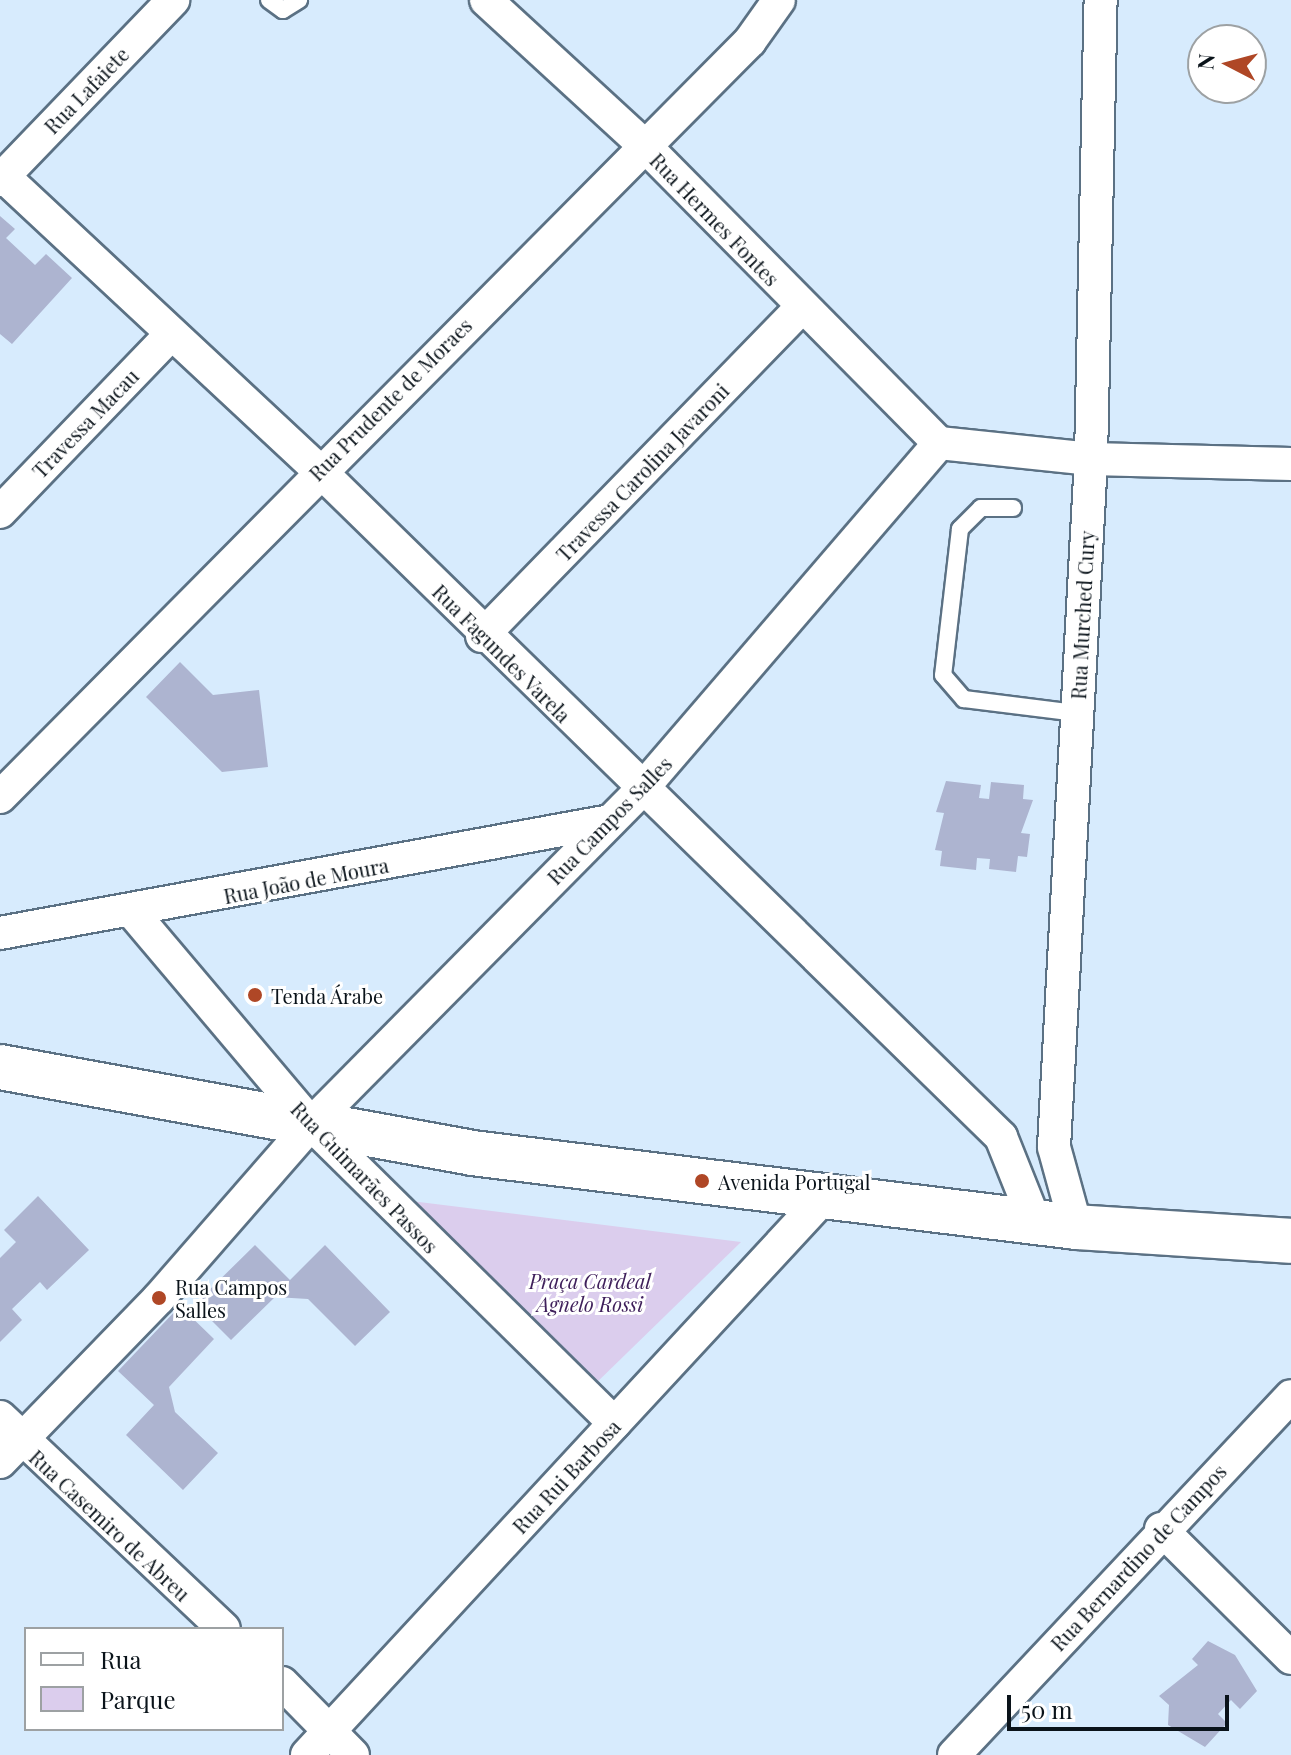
<!DOCTYPE html>
<html>
<head>
<meta charset="utf-8">
<style>
  body { margin:0 }
  #map { position:relative; width:1291px; height:1755px; overflow:hidden; background:#d7ebfd; font-family:"Playfair Display",serif }
  div>[style] { position:absolute }
  [style*='--x'] { left:calc(var(--x)*1px); top:calc(var(--y)*1px); width:calc(var(--w)*1px); rotate:calc(var(--a)*1deg) }
  .green>* { inset:0; background:#dbcded }
  .building>* { inset:0; background:#adb4d0 }
  .roads { filter:drop-shadow(2px 0 #5b7184) drop-shadow(-2px 0 #5b7184) drop-shadow(0 2px #5b7184) drop-shadow(0 -2px #5b7184) }
  .service>* { height:16px; margin:-8px; padding:0 8px; transform-origin:8px; border-radius:8px; background:#fff }
  .minor>* { height:32px; margin:-16px; padding:0 16px; transform-origin:16px; border-radius:16px; background:#fff }
  .secondary>* { height:44px; margin:-22px; padding:0 22px; transform-origin:22px; border-radius:22px; background:#fff }
  .dots>* { width:22px; height:22px; translate:-50% -50%; box-sizing:border-box; border:4px solid #fff; border-radius:50% }
  span { translate:-50% -50%; white-space:nowrap; text-align:center; line-height:1.15; -webkit-text-stroke:6px #fff; paint-order:stroke }
  .street-label { font-size:20px; color:#0a131a }
  .poi-label { font-size:20px; color:#0a131a }
  .left { translate:0 -50%; text-align:left }
  .park-label { font-size:20px; color:#3f205b; font-style:italic }
  .legend { position:absolute; left:24px; top:1627px; width:260px; height:104px; box-sizing:border-box; background:#fff; border:2px solid #9da1a3; margin:0; padding:10px 14px; list-style:none; font-size:24px; color:#0a131a }
  .legend li { display:flex; align-items:center; gap:16px; height:40px }
  .legend b { width:40px; border:2px solid #9da1a3 }
  .north { position:absolute; left:1187px; top:24px; width:80px; height:80px; box-sizing:border-box; background:#fff; border:2px solid #9da1a3; border-radius:50%; rotate:276deg; font-size:22px; font-weight:700; line-height:32px; text-align:center; color:#0a131a }
  .north::after { content:''; display:block; margin:auto; width:28px; height:36px; background:#af4726; clip-path:polygon(50% 0,100% 100%,50% 72%,0 100%) }
  .scale { position:absolute; left:1007px; top:1695px; width:222px; height:36px; box-sizing:border-box; border:4px solid #0a131a; border-top:0; padding-left:10px; font-size:24px; line-height:28px; white-space:nowrap; color:#0a131a; -webkit-text-stroke:6px #fff; paint-order:stroke }
</style>
</head>
<body>
<div id="map">
  <div class="green">
    <div style="clip-path:polygon(411px 1201px,741px 1242px,590px 1389px)"></div>
  </div>
  <div class="building">
    <div style="clip-path:polygon(0 216px,15px 229px,6px 238px,35px 265px,46px 254px,72px 278px,12px 344px,0 334px)"></div>
    <div style="clip-path:polygon(180px 662px,213px 695px,259px 690px,268px 767px,222px 772px,146px 697px)"></div>
    <div style="clip-path:polygon(946px 781px,981px 785px,979px 798px,989px 799px,991px 782px,1024px 785px,1023px 799px,1033px 800px,1021px 833px,1030px 834px,1027px 857px,1018px 856px,1016px 872px,989px 869px,990px 859px,977px 858px,976px 870px,940px 866px,942px 851px,935px 850px,944px 813px,936px 812px)"></div>
    <div style="clip-path:polygon(38px 1196px,89px 1250px,47px 1290px,40px 1282px,12px 1309px,22px 1320px,0 1342px,0 1258px,16px 1242px,4px 1230px)"></div>
    <div style="clip-path:polygon(255px 1245px,290px 1280px,325px 1245px,390px 1312px,355px 1346px,308px 1299px,275px 1297px,231px 1340px,195px 1304px)"></div>
    <div style="clip-path:polygon(180px 1306px,214px 1339px,169px 1387px,175px 1412px,218px 1453px,183px 1490px,126px 1435px,154px 1405px,118px 1371px)"></div>
    <div style="clip-path:polygon(1208px 1641px,1235px 1655px,1257px 1691px,1240px 1709px,1231px 1700px,1218px 1714px,1227px 1723px,1205px 1747px,1168px 1725px,1169px 1705px,1159px 1696px,1198px 1665px,1192px 1659px)"></div>
  </div>
  <div class="roads">
    <div class="service">
      <div style="--x:269;--y:0;--w:17;--a:36"></div>
      <div style="--x:283;--y:10;--w:19;--a:-32"></div>
      <div style="--x:1013;--y:508;--w:32;--a:180"></div>
      <div style="--x:981;--y:508;--w:30;--a:135"></div>
      <div style="--x:960;--y:529;--w:147;--a:96.6"></div>
      <div style="--x:943;--y:675;--w:32;--a:49"></div>
      <div style="--x:964;--y:699;--w:114;--a:7.1"></div>
    </div>
    <div class="minor">
      <div style="--x:486;--y:0;--w:216;--a:42.6"></div>
      <div style="--x:645;--y:146;--w:418;--a:45.3"></div>
      <div style="--x:0;--y:173;--w:436;--a:43"></div>
      <div style="--x:319;--y:470;--w:954;--a:44.36"></div>
      <div style="--x:1001;--y:1137;--w:92;--a:68.2"></div>
      <div style="--x:0;--y:180;--w:250;--a:-46.1"></div>
      <div style="--x:939;--y:443;--w:153;--a:6"></div>
      <div style="--x:1091;--y:459;--w:200;--a:1.4"></div>
      <div style="--x:0;--y:512;--w:247;--a:-46.1"></div>
      <div style="--x:482;--y:636;--w:458;--a:-45.8"></div>
      <div style="--x:0;--y:797;--w:1065;--a:-45.23"></div>
      <div style="--x:750;--y:41;--w:50;--a:-54.7"></div>
      <div style="--x:133;--y:913;--w:276;--a:49.8"></div>
      <div style="--x:311;--y:1124;--w:426;--a:44.6"></div>
      <div style="--x:0;--y:933;--w:620;--a:-10.4"></div>
      <div style="--x:1076;--y:1227;--w:83;--a:-105.4"></div>
      <div style="--x:1054;--y:1147;--w:689;--a:-86.92"></div>
      <div style="--x:1091;--y:459;--w:459;--a:-88.8"></div>
      <div style="--x:0;--y:1417;--w:308;--a:43.4"></div>
      <div style="--x:0;--y:1462;--w:228;--a:-45.9"></div>
      <div style="--x:159;--y:1298;--w:231;--a:-48.9"></div>
      <div style="--x:311;--y:1124;--w:470;--a:-45.3"></div>
      <div style="--x:641;--y:790;--w:457;--a:-49.3"></div>
      <div style="--x:1161;--y:1529;--w:183;--a:44.8"></div>
      <div style="--x:282;--y:1683;--w:101;--a:45.4"></div>
      <div style="--x:307;--y:1755;--w:762;--a:-47.18"></div>
      <div style="--x:954;--y:1755;--w:492;--a:-46.8"></div>
    </div>
    <div class="secondary">
      <div style="--x:0;--y:1067;--w:480;--a:10.3"></div>
      <div style="--x:472;--y:1153;--w:609;--a:6.98"></div>
      <div style="--x:1076;--y:1227;--w:215;--a:3.7"></div>
    </div>
  </div>
  <div class="dots">
    <div style="left:255px;top:995px;background:#af4726"></div>
    <div style="left:702px;top:1181px;background:#af4726"></div>
    <div style="left:159px;top:1298px;background:#af4726"></div>
  </div>
  <div class="street-label">
    <span style="left:86px;top:90px;rotate:-46deg">Rua Lafaiete</span>
    <span style="left:715px;top:219px;rotate:46deg">Rua Hermes Fontes</span>
    <span style="left:390px;top:399px;rotate:-45deg">Rua Prudente de Moraes</span>
    <span style="left:85px;top:423px;rotate:-46deg">Travessa Macau</span>
    <span style="left:642px;top:472px;rotate:-46deg">Travessa Carolina Javaroni</span>
    <span style="left:1082px;top:615px;rotate:-87deg">Rua Murched Cury</span>
    <span style="left:502px;top:653px;rotate:45deg">Rua Fagundes Varela</span>
    <span style="left:609px;top:820px;rotate:-46deg">Rua Campos Salles</span>
    <span style="left:306px;top:880px;rotate:-11deg">Rua João de Moura</span>
    <span style="left:365px;top:1177px;rotate:46deg">Rua Guimarães Passos</span>
    <span style="left:566px;top:1476px;rotate:-47deg">Rua Rui Barbosa</span>
    <span style="left:110px;top:1525px;rotate:43deg">Rua Casemiro de Abreu</span>
    <span style="left:1138px;top:1557px;rotate:-47deg">Rua Bernardino de Campos</span>
  </div>
  <div class="poi-label">
    <span class="left" style="left:271px;top:995px">Tenda Árabe</span>
    <span class="left" style="left:718px;top:1181px">Avenida Portugal</span>
    <span class="left" style="left:175px;top:1298px">Rua Campos<br>Salles</span>
  </div>
  <div class="park-label">
    <span style="left:590px;top:1292px">Praça Cardeal<br>Agnelo Rossi</span>
  </div>
  <ul class="legend">
  <li><b style="height:10px;background:#fff"></b>Rua</li>
  <li><b style="height:22px;background:#dbcded"></b>Parque</li>
  </ul>
  <div class="north">N</div>
  <div class="scale">50 m</div>
</div>
</body>
</html>
